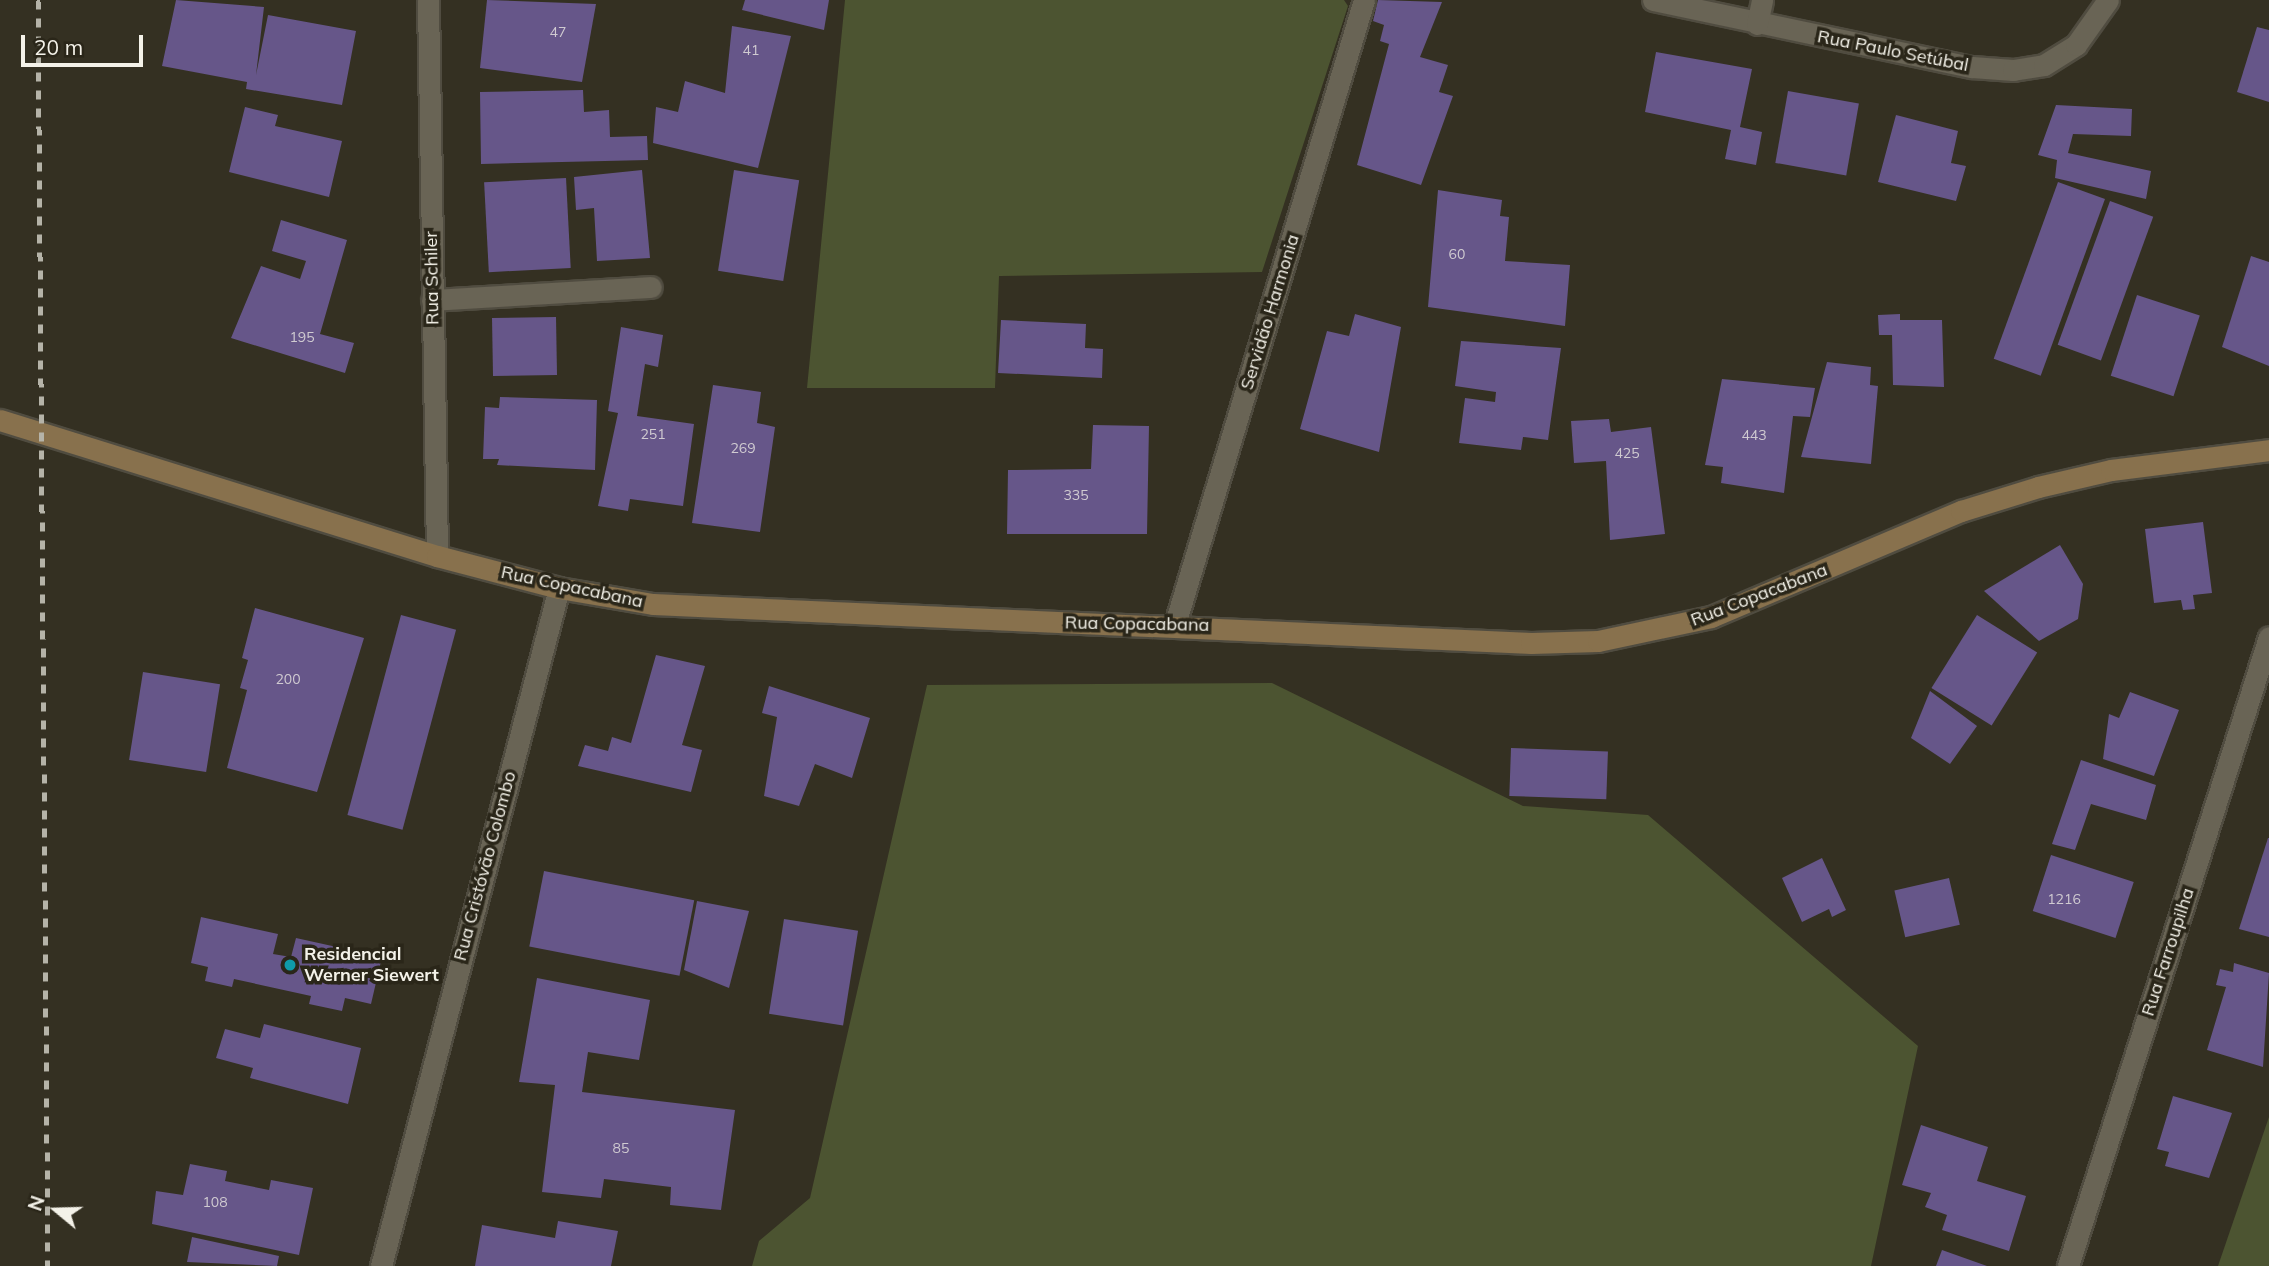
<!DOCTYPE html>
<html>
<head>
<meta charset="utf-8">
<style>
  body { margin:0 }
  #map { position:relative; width:2269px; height:1266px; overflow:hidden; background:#343022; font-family:Mulish,sans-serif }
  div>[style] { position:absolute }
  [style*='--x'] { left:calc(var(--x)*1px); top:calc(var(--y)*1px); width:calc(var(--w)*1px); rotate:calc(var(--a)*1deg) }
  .green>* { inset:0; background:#4c5431 }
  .building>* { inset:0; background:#665689; transform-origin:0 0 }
  .roads { filter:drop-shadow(2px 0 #504c40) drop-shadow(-2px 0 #504c40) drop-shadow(0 2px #504c40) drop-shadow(0 -2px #504c40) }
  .street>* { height:21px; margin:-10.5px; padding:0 10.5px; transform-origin:10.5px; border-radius:10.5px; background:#696455 }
  .secondary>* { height:21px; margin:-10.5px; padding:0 10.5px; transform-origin:10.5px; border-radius:10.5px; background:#88714d }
  .rail>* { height:5px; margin-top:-2.5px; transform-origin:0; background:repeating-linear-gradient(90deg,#b5b3a8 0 9px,transparent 0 18px) }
  .dots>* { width:19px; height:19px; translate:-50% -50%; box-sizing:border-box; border:4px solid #2a2619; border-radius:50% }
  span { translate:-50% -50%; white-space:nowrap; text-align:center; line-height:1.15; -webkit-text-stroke:7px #2a2619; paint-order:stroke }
  .number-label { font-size:14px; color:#d0cbd1 }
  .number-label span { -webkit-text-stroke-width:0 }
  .street-label { font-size:18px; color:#f4f2e9 }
  .poi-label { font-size:18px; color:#f4f2e9; font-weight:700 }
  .left { translate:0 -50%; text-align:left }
  .north { position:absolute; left:21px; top:1175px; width:70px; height:70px; -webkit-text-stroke:5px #2a2619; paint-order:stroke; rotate:289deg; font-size:19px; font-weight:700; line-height:28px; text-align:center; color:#f4f2e9 }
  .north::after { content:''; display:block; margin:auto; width:24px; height:32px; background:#f4f2e9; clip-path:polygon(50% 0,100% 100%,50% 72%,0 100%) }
  .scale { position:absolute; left:21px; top:35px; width:122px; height:32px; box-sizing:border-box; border:4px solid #f4f2e9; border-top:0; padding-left:9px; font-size:21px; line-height:24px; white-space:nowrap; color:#f4f2e9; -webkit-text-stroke:5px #2a2619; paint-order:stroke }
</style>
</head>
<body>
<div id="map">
  <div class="green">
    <div style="clip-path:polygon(845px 0,1344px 0,1348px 6px,1262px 272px,999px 276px,995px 388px,807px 388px)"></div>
    <div style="clip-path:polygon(1272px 683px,1523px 806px,1648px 815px,1918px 1046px,1871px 1266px,752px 1266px,759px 1241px,810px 1198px,927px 685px)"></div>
    <div style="clip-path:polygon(2269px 1117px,2269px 1266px,2218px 1266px)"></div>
  </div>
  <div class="building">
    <div style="clip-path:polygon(176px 0,264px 7px,256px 75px,268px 15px,356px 31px,342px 105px,246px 89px,247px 82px,162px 66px)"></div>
    <div style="clip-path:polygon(487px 0,596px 4px,582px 82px,480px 68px)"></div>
    <div style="clip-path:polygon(745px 0,829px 0,824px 30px,742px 10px)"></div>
    <div style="clip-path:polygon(1378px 0,1442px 2px,1420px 57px,1448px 65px,1439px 92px,1453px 96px,1421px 185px,1357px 165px,1389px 44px,1380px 41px,1384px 25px,1373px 21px)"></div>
    <div style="clip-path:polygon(732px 26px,791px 36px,758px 168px,653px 143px,656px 107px,678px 112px,685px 81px,725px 93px)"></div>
    <div style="clip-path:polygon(2257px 27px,2269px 30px,2269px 102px,2237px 92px)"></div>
    <div style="clip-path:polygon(1656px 52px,1752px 69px,1740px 127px,1762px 132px,1756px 165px,1725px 159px,1731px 130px,1645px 112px)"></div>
    <div style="clip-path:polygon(583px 90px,584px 112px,609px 110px,610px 137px,647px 136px,648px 160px,481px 164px,480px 92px)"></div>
    <div style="left:1788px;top:91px;width:72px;height:73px;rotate:10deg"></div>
    <div style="clip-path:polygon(2056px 105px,2132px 109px,2131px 136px,2073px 134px,2068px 153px,2151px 171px,2146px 199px,2055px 178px,2057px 160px,2038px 155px)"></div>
    <div style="clip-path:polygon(245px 107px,278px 115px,275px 126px,342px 141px,329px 197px,229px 172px)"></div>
    <div style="clip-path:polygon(1896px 115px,1958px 131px,1951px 163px,1966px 166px,1956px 201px,1878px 182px)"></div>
    <div style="clip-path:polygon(642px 170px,650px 258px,597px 261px,594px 208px,576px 210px,574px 177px)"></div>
    <div style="left:734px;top:170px;width:66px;height:102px;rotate:9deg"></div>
    <div style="left:566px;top:178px;width:90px;height:82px;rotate:87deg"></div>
    <div style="left:2058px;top:182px;width:50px;height:188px;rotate:20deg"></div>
    <div style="clip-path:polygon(1438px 190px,1502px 200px,1500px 216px,1509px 217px,1505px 261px,1570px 265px,1565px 326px,1428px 307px)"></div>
    <div style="left:2110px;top:201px;width:46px;height:153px;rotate:20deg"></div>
    <div style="clip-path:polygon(281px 220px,347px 240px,320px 334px,354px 343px,345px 373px,231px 338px,261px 266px,300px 279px,306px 261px,272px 251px)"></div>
    <div style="clip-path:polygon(2251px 256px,2269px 262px,2269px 366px,2222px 347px)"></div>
    <div style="left:2137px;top:295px;width:66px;height:85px;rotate:18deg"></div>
    <div style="clip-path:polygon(1355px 314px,1401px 327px,1379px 452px,1300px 429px,1327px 331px,1349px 336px)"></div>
    <div style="clip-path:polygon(1900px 314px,1900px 320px,1942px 320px,1944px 387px,1893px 385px,1892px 335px,1879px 335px,1878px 315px)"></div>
    <div style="left:556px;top:317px;width:58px;height:64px;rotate:89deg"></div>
    <div style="clip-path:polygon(1001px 320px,1086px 324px,1085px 348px,1103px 349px,1102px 378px,998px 373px)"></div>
    <div style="clip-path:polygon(621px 327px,663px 335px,658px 367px,645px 364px,637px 416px,694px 424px,683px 506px,630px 499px,628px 511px,598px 506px,618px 413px,608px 411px)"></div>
    <div style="clip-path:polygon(1461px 341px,1561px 348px,1548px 440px,1523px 437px,1521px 450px,1459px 443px,1465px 398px,1495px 402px,1496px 392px,1455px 386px)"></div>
    <div style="clip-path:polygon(1827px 362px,1871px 367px,1870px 385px,1878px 386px,1871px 464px,1801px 457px)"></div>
    <div style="clip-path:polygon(1722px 379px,1815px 388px,1810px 417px,1793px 416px,1784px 493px,1721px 483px,1723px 467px,1705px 465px)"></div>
    <div style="clip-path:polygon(713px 385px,761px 392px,757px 423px,775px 427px,760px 532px,692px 523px)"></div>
    <div style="clip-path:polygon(500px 397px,597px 400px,595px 470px,497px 465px,499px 459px,483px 459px,485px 407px,499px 408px)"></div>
    <div style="clip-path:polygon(1609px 419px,1611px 432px,1651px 427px,1665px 534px,1610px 540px,1606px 461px,1574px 463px,1571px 421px)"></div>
    <div style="clip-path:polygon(1093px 425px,1149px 426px,1147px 534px,1007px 534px,1008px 470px,1091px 469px)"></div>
    <div style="clip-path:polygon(2203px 522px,2212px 593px,2193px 595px,2195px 609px,2183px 610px,2181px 600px,2154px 603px,2145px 529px)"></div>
    <div style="clip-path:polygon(2060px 545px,2083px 584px,2078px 619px,2039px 641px,1984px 591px)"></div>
    <div style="clip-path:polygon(255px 608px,364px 638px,317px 792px,227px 768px,247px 690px,240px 688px,248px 660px,242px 658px)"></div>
    <div style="left:401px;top:615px;width:57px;height:207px;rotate:15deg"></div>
    <div style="left:1977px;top:615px;width:71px;height:86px;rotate:32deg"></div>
    <div style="clip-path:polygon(656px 655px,705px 666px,682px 745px,702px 750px,691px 792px,578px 766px,585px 745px,608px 751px,612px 737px,631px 743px)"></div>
    <div style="left:143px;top:672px;width:78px;height:89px;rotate:9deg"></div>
    <div style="clip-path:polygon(769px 686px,870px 718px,852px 778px,815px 764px,799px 806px,764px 796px,777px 717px,762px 713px)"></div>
    <div style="clip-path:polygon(1930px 691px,1977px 726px,1950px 764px,1911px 738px)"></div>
    <div style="clip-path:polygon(2130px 692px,2179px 710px,2154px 776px,2103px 759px,2109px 714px,2119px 718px)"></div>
    <div style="left:1511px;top:748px;width:97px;height:48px;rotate:2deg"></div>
    <div style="clip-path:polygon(2081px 760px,2156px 785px,2146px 820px,2091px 804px,2075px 850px,2052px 844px)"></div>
    <div style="clip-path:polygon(2268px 838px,2269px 838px,2269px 937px,2239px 929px)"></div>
    <div style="left:2051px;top:855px;width:87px;height:59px;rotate:18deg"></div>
    <div style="clip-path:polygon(1822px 858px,1846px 910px,1832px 917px,1829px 909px,1802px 922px,1782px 878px)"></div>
    <div style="left:544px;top:871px;width:153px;height:77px;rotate:11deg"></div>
    <div style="left:1949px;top:878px;width:48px;height:56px;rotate:77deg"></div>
    <div style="clip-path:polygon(697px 901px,749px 911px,729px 988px,684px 970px)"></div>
    <div style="clip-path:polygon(201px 917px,278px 934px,273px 954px,291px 957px,296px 938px,382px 957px,371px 1004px,345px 998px,342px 1011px,309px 1004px,311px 996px,234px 979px,232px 987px,205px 981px,208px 967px,191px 963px)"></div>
    <div style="left:784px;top:919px;width:75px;height:96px;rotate:9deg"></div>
    <div style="clip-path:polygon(2234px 963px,2269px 973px,2263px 1067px,2207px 1050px,2226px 987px,2216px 985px,2220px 969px,2233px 972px)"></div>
    <div style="clip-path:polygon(537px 978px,650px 1000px,639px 1060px,588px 1052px,582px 1092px,735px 1110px,721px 1210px,670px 1205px,671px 1187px,604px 1179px,601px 1198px,542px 1192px,555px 1085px,519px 1082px)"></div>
    <div style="clip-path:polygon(264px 1024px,361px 1048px,348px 1104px,250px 1078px,253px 1068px,216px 1058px,225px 1029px,260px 1038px)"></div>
    <div style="clip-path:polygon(2173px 1096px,2232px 1113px,2209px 1178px,2165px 1166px,2169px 1152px,2157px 1149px)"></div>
    <div style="clip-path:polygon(1921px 1125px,1988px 1147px,1977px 1181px,2026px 1196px,2009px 1251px,1942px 1230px,1947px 1215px,1925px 1207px,1931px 1193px,1902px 1185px)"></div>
    <div style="clip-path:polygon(190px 1164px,227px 1171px,225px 1181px,269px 1190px,271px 1180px,313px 1188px,299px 1255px,152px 1224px,156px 1191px,183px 1195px)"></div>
    <div style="clip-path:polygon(558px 1221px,618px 1231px,611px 1266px,475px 1266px,482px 1225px,555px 1238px)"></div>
    <div style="clip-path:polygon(192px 1237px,279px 1256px,277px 1266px,187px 1262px)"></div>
    <div style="clip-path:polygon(1942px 1250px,1987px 1266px,1936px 1266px)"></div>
  </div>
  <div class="roads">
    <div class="street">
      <div style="--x:428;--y:0;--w:556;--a:89.07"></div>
      <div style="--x:1653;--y:0;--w:326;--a:11.9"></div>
      <div style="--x:1972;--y:67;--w:41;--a:4.2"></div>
      <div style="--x:2013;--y:70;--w:31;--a:-9"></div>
      <div style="--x:2044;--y:65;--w:38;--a:-32"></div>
      <div style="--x:2076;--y:45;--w:55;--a:-54.6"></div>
      <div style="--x:1757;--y:24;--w:25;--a:-78"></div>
      <div style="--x:432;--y:300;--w:219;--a:-3.4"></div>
      <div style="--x:1175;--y:624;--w:652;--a:-73.15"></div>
      <div style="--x:381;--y:1266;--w:701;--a:-75.29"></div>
      <div style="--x:2068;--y:1266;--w:660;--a:-72.28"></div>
    </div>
    <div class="secondary">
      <div style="--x:0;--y:420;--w:458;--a:17.3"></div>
      <div style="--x:437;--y:556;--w:126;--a:14.7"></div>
      <div style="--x:559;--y:588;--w:95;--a:9.7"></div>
      <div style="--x:653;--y:604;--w:879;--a:2.54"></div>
      <div style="--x:1531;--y:643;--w:67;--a:-1.7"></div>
      <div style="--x:1598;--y:641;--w:116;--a:-12"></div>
      <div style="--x:1711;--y:617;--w:272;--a:-23"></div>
      <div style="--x:1961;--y:511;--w:81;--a:-17.3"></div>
      <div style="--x:2038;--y:487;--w:75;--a:-13.1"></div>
      <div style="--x:2111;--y:470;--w:159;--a:-7.2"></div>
    </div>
  </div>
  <div class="rail">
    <div style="--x:38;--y:0;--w:1266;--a:89.55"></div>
  </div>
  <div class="dots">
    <div style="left:290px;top:965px;background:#0f9aa8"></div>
  </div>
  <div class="number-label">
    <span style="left:558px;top:32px">47</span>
    <span style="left:751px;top:50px">41</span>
    <span style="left:1457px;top:254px">60</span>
    <span style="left:302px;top:337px">195</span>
    <span style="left:653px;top:434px">251</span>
    <span style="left:1754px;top:435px">443</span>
    <span style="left:743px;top:448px">269</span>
    <span style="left:1627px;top:453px">425</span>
    <span style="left:1076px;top:495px">335</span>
    <span style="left:288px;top:679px">200</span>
    <span style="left:2064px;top:899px">1216</span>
    <span style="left:621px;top:1148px">85</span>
    <span style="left:215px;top:1202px">108</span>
  </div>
  <div class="street-label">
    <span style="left:1893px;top:51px;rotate:11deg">Rua Paulo Setúbal</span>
    <span style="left:432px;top:278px;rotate:-91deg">Rua Schiler</span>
    <span style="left:1270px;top:312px;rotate:-73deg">Servidão Harmonia</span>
    <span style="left:572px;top:587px;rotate:12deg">Rua Copacabana</span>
    <span style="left:1759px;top:595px;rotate:-21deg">Rua Copacabana</span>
    <span style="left:1137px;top:624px;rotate:1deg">Rua Copacabana</span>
    <span style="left:485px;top:866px;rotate:-75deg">Rua Cristóvão Colombo</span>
    <span style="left:2168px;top:952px;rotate:-72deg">Rua Farroupilha</span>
  </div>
  <div class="poi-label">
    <span class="left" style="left:304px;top:965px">Residencial<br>Werner Siewert</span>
  </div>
  <div class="north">N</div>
  <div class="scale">20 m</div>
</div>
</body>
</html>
